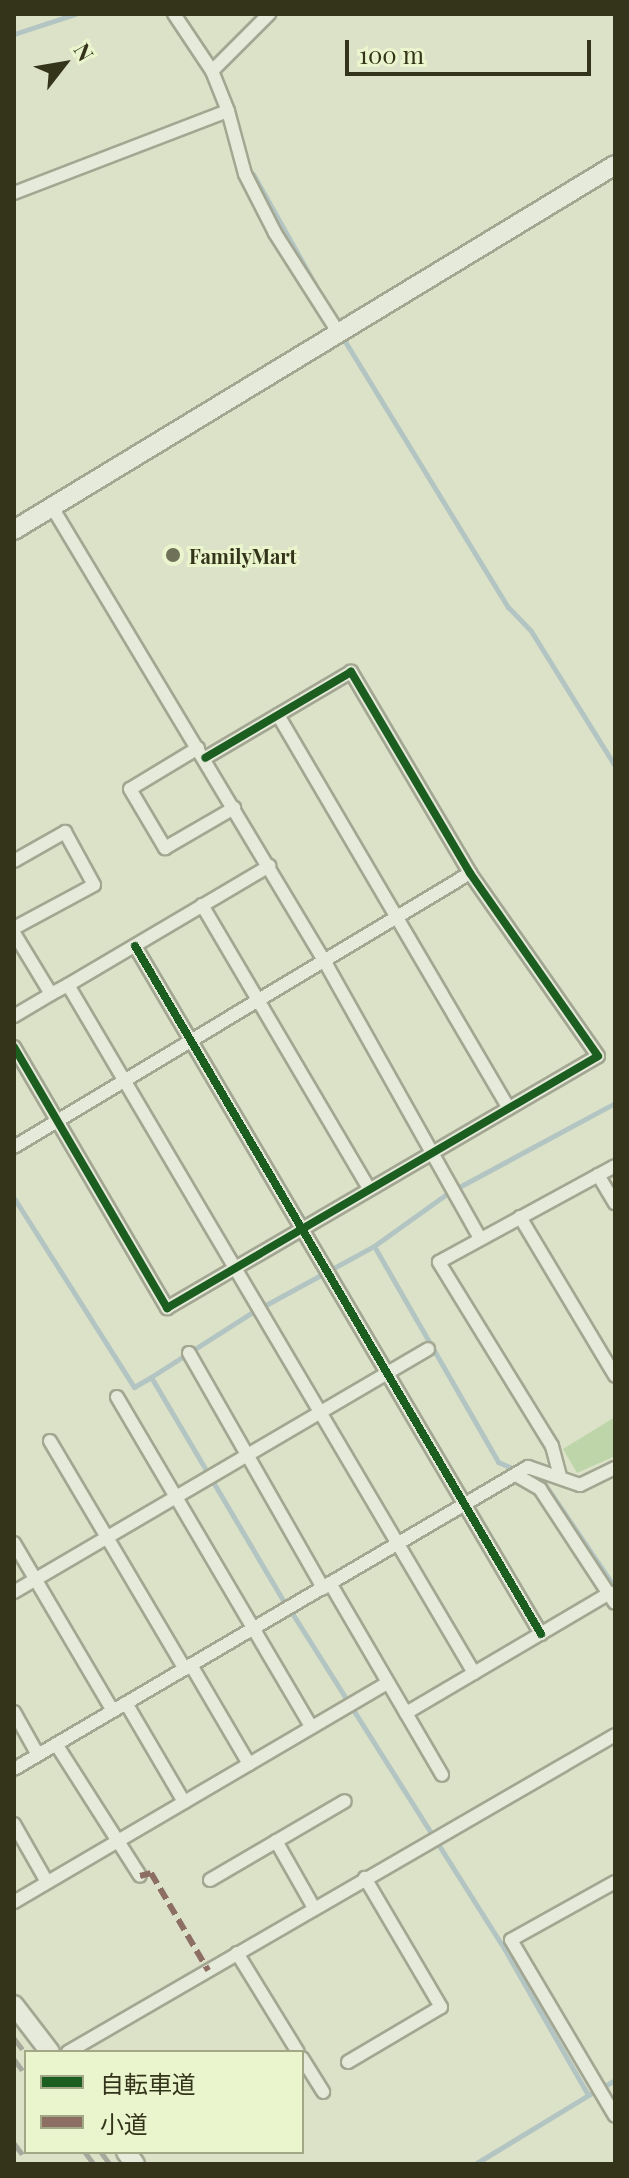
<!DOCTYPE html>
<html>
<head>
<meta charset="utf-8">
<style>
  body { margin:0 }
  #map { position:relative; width:629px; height:2178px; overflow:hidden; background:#dce2c8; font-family:"Playfair Display","Noto Sans JP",serif }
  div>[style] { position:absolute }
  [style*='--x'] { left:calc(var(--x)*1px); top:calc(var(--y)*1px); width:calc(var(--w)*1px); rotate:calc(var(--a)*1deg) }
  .green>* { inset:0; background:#bed5aa }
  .stream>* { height:5px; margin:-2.5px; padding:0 2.5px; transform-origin:2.5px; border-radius:2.5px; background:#b3c5c2 }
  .roads { filter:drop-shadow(2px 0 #a3a792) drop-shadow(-2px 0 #a3a792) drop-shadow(0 2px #a3a792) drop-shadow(0 -2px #a3a792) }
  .street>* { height:12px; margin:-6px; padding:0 6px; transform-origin:6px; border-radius:6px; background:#e6eada }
  .secondary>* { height:18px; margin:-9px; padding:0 9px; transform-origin:9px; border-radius:9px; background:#e6eada }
  .rail>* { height:5px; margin-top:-2.5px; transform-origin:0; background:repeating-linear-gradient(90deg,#a6a99b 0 14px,transparent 0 28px) }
  .quiet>* { height:6px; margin-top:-3px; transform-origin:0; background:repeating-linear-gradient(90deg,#8d6e63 0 12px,transparent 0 18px) }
  .cycleway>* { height:8px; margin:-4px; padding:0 4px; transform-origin:4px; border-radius:4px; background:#1b5e20 }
  .dots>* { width:22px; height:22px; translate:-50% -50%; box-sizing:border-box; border:4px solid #ebf5cd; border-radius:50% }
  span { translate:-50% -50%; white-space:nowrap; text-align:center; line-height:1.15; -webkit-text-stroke:6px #ebf5cd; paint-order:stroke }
  .poi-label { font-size:20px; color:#34341b; font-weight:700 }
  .left { translate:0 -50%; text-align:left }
  .frame { position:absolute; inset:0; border:16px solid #34341b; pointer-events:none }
  .legend { position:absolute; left:24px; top:2050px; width:280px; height:104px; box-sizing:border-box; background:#ebf5cd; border:2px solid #a2a886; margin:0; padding:10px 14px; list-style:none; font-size:24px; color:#34341b }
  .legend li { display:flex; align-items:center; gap:16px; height:40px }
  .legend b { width:40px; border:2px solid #a2a886 }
  .north { position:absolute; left:24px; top:24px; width:80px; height:80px; -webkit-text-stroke:6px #ebf5cd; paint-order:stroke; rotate:59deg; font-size:22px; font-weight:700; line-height:32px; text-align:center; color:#34341b }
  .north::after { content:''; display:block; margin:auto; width:28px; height:36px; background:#34341b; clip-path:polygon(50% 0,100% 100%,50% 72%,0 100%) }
  .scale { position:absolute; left:345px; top:40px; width:246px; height:36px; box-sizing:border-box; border:4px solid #34341b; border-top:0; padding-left:10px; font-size:24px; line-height:28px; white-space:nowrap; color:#34341b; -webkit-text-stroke:6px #ebf5cd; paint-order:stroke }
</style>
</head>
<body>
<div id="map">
  <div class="green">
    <div style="clip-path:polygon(615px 1417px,615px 1456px,577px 1473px,563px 1449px)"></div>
  </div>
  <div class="stream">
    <div style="--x:14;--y:34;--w:64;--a:-18.2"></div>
    <div style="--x:253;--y:174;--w:139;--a:60.7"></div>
    <div style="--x:346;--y:343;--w:310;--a:58.5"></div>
    <div style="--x:508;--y:607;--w:33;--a:46"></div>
    <div style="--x:531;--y:631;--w:159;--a:58.1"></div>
    <div style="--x:14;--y:1198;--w:224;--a:57.6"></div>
    <div style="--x:134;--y:1387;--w:20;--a:-30"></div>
    <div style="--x:151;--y:1377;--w:259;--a:59.4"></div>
    <div style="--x:374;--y:1246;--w:249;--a:60.1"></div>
    <div style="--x:498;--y:1462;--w:13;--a:23"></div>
    <div style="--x:264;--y:1306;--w:125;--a:-28.6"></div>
    <div style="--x:374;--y:1246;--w:91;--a:-35.6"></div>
    <div style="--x:448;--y:1193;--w:190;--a:-28.3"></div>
    <div style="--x:151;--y:1377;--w:119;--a:-32.6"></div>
    <div style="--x:534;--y:1477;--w:12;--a:31"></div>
    <div style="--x:544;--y:1483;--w:127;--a:55.9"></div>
    <div style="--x:292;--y:1613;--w:391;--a:57.7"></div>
    <div style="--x:501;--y:1943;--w:175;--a:60.2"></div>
    <div style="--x:599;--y:2089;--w:18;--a:-29"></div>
    <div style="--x:475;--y:2164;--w:135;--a:-31.3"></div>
  </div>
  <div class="roads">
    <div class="street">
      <div style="--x:174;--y:14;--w:69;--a:56.3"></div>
      <div style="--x:228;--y:111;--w:65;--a:74.9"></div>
      <div style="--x:245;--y:174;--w:66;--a:63"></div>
      <div style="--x:275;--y:233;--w:117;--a:57.5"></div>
      <div style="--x:14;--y:193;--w:229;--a:-21"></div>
      <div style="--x:228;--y:111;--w:43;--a:-111.8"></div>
      <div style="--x:212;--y:71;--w:81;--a:-45"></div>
      <div style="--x:52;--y:507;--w:531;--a:59.04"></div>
      <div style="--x:325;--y:962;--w:317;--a:60.7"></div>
      <div style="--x:278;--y:715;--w:456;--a:59.6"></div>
      <div style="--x:198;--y:748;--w:79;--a:148.9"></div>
      <div style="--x:130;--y:789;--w:69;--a:59.3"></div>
      <div style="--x:165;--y:848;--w:80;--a:-30.1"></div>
      <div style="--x:14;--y:861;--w:59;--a:-29.6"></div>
      <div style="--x:65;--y:832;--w:60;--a:61.3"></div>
      <div style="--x:94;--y:885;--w:91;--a:151.7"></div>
      <div style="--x:202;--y:905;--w:329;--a:59.5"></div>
      <div style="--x:14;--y:933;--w:71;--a:58.8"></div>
      <div style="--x:51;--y:994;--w:19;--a:-28"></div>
      <div style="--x:68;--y:985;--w:799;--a:59.45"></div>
      <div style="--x:135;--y:946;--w:799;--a:59.45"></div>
      <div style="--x:68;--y:985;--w:234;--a:-30.6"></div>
      <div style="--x:14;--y:1016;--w:43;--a:-30.7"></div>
      <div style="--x:14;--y:1047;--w:303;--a:59.6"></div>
      <div style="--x:167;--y:1308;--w:499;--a:-30.3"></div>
      <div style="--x:598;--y:1056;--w:223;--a:-125"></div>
      <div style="--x:470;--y:873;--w:234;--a:-120.6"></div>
      <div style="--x:351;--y:672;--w:169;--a:149.5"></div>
      <div style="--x:14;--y:1147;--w:532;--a:-31"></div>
      <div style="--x:598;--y:1175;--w:33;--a:59"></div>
      <div style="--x:520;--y:1217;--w:185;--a:59.1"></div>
      <div style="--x:189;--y:1353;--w:271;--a:60.3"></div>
      <div style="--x:117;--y:1397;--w:383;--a:59.5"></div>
      <div style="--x:50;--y:1441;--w:265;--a:59.4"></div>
      <div style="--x:516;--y:1475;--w:28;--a:30"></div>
      <div style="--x:540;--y:1489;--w:136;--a:56.7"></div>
      <div style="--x:560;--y:1476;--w:31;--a:-105"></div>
      <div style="--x:552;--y:1446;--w:216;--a:-121.6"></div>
      <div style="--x:439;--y:1262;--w:200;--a:-28.6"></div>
      <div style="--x:14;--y:1543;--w:195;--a:59.5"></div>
      <div style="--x:330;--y:1583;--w:222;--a:59.7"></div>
      <div style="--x:14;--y:1592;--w:480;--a:-30.4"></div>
      <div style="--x:191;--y:1665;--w:115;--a:59.6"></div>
      <div style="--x:126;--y:1703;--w:115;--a:59.6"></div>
      <div style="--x:14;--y:1712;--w:49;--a:60.8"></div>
      <div style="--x:406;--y:1713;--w:237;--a:-30.5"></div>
      <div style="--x:56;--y:1744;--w:156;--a:57.5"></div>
      <div style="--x:14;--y:1769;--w:596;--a:-30.44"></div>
      <div style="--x:528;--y:1467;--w:55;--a:19.1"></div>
      <div style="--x:580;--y:1485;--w:39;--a:-26"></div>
      <div style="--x:14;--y:1824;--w:67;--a:60.4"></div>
      <div style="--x:276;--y:1841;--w:77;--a:60.4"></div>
      <div style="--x:210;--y:1880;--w:156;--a:-30.3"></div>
      <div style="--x:615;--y:1882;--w:119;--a:150.9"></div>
      <div style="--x:511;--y:1940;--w:204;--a:59.4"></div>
      <div style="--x:14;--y:1902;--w:433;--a:-30.4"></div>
      <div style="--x:237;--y:1953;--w:116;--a:58.4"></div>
      <div style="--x:68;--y:2052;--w:632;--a:-30.09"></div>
      <div style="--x:302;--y:2058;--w:40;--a:58"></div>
      <div style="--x:348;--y:2062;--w:108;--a:-30.6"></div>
      <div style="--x:441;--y:2007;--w:150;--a:-120.5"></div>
    </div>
    <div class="secondary">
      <div style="--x:14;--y:530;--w:703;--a:-31.27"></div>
      <div style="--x:14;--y:2005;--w:59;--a:52.5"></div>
      <div style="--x:126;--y:2152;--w:15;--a:53"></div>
    </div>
  </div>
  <div class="rail">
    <div style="--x:14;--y:2038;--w:20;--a:53"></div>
    <div style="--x:14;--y:2059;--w:20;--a:53"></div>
    <div style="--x:14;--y:2143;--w:26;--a:53"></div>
    <div style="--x:85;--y:2152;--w:15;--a:53"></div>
    <div style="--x:101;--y:2152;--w:15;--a:53"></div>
  </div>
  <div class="quiet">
    <div style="--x:140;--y:1876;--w:11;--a:-15"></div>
    <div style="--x:151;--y:1873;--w:113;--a:59.6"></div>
  </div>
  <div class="cycleway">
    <div style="--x:135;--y:946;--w:799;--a:59.45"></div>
    <div style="--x:14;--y:1047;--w:303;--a:59.6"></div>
    <div style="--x:167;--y:1308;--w:499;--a:-30.3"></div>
    <div style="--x:598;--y:1056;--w:223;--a:-125"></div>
    <div style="--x:470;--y:873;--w:234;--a:-120.6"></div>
    <div style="--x:351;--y:672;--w:169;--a:149.5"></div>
  </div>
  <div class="dots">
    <div style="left:173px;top:555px;background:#6f7158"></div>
  </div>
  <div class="poi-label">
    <span class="left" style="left:189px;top:555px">FamilyMart</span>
  </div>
  <div class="frame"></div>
  <ul class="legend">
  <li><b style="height:10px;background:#1b5e20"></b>自転車道</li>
  <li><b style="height:10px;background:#8d6e63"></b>小道</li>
  </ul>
  <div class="north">N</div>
  <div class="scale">100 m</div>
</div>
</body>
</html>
